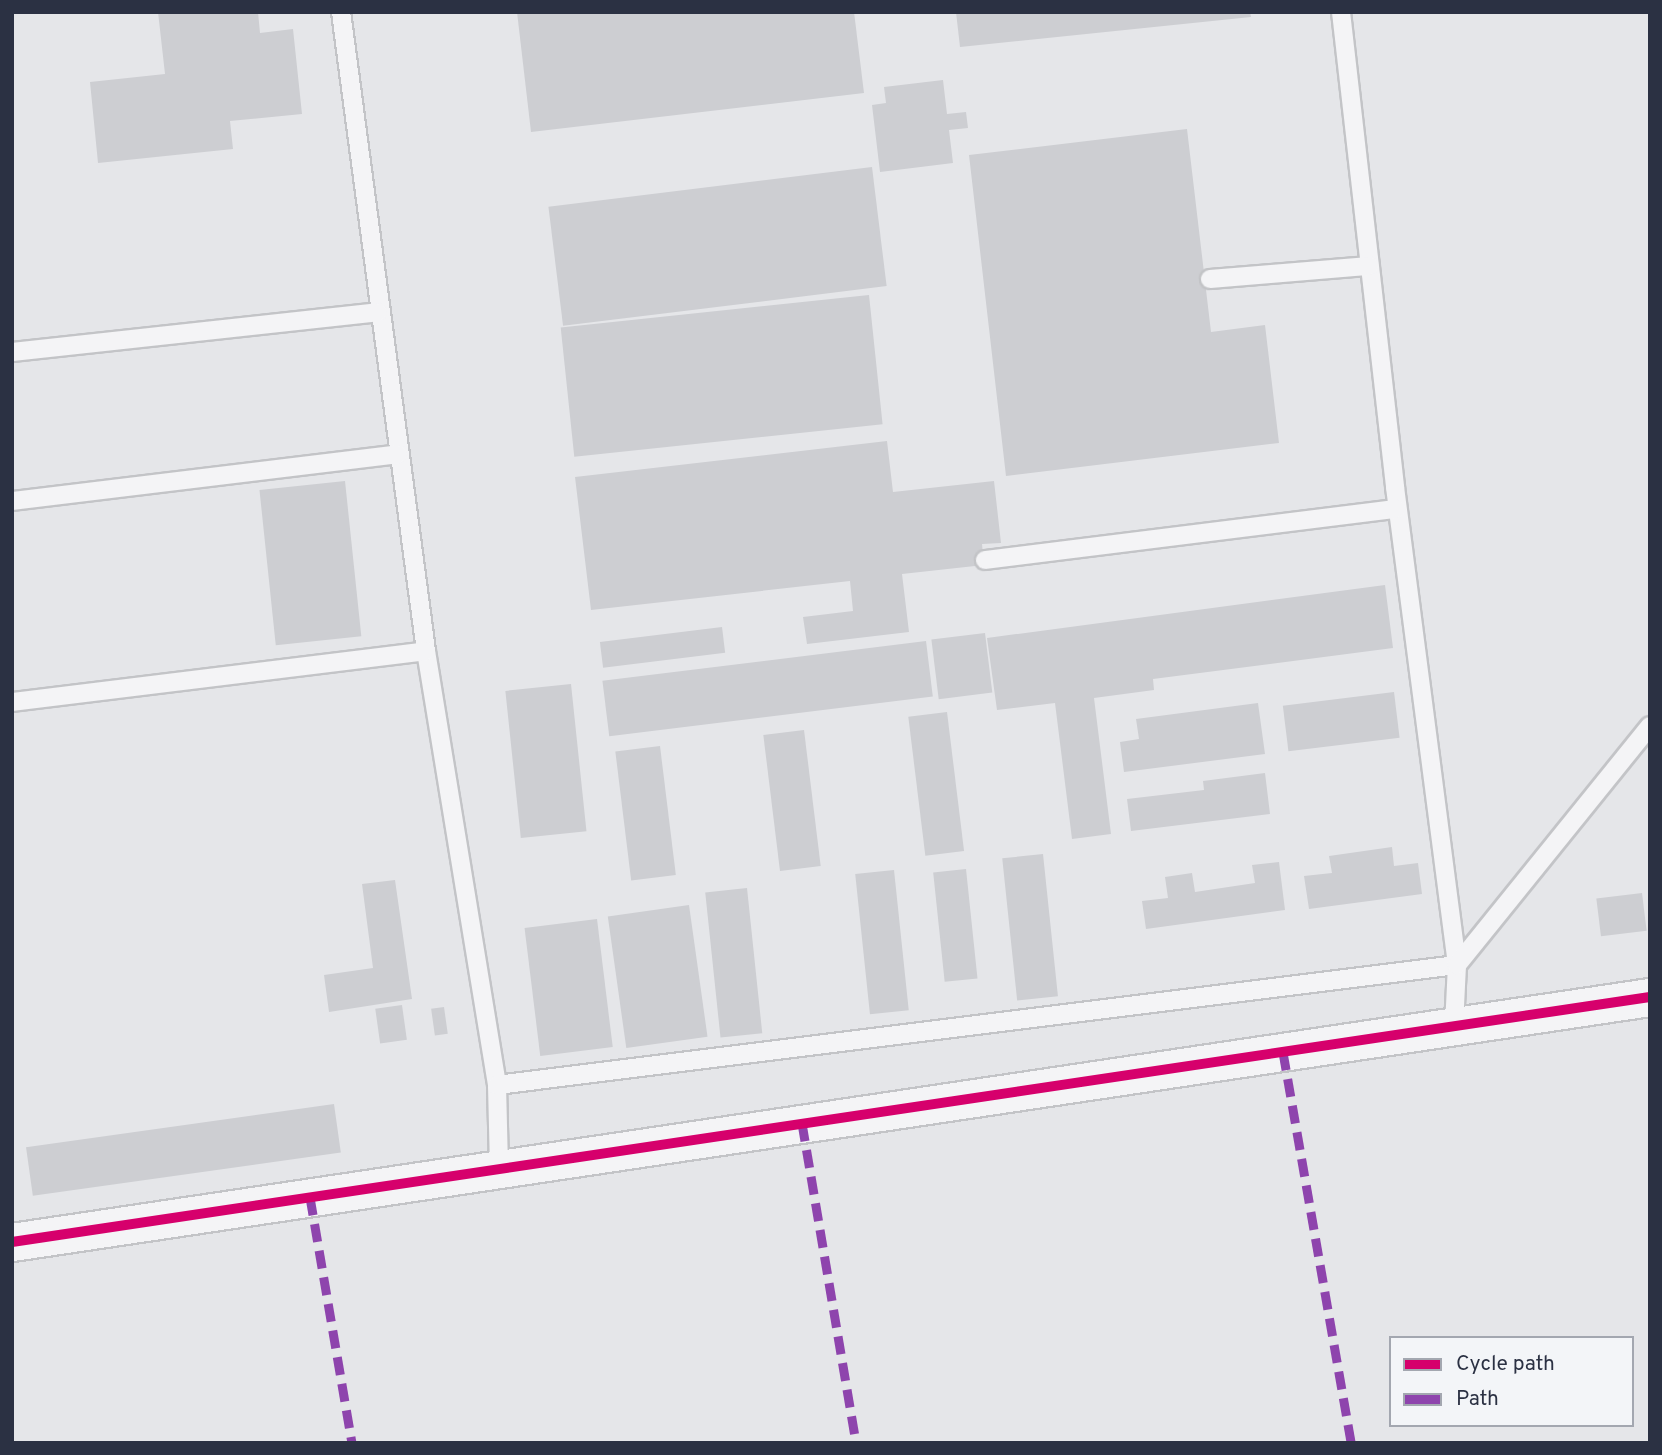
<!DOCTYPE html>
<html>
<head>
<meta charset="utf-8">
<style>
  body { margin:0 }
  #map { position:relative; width:1662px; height:1455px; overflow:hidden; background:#e5e6e9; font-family:Overpass,sans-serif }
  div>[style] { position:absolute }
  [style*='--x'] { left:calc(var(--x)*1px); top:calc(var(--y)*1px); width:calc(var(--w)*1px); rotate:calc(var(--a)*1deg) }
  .building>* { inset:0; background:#cdced2; transform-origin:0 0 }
  .roads { filter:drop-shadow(2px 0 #c3c4c7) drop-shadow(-2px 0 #c3c4c7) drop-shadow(0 2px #c3c4c7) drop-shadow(0 -2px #c3c4c7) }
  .service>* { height:18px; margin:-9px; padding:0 9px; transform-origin:9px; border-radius:9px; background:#f4f4f6 }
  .minor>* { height:37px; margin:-18.5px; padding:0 18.5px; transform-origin:18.5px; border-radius:18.5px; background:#f4f4f6 }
  .quiet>* { height:9px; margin-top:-4.5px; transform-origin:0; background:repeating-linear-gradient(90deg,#8e44ad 0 18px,transparent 0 27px) }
  .cycleway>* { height:10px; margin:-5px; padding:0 5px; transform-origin:5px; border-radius:5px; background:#d6006c }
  span { translate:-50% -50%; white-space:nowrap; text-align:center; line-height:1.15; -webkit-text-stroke:7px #f3f5f8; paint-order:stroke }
  .frame { position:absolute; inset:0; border:14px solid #2b3143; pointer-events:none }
  .legend { position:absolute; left:1389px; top:1336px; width:245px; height:91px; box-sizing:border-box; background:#f3f5f8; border:2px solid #a3a7b0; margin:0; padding:9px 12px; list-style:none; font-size:21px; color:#2b3143 }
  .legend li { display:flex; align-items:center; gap:14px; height:35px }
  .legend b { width:35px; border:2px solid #a3a7b0 }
</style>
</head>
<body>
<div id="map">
  <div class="building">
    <div style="clip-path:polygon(158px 12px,258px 12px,260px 33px,293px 29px,302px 114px,230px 121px,233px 149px,98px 163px,90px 82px,165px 74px)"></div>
    <div style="clip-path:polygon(517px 12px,854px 12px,864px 93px,531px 132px)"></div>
    <div style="clip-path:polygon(956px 12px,1250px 12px,1251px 17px,960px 47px)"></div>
    <div style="clip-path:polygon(943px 80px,947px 114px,966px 112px,968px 128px,949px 130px,953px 163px,880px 172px,872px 105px,886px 103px,884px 87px)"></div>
    <div style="clip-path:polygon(1187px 129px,1211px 332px,1265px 325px,1279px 443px,1006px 476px,969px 155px)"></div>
    <div style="left:872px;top:167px;width:120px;height:326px;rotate:83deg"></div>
    <div style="left:869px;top:295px;width:130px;height:310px;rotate:84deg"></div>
    <div style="clip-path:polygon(887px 441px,893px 492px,994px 481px,1001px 543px,982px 544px,984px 565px,902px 574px,909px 632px,807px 644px,803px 617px,853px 611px,850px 581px,591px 610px,575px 477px)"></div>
    <div style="left:345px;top:481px;width:156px;height:86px;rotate:84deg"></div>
    <div style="clip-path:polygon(1385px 585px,1393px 648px,1153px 679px,1154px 690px,1094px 698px,1111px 834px,1072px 839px,1055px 703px,997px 710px,987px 638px)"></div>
    <div style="left:722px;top:627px;width:26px;height:123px;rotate:83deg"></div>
    <div style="left:985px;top:633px;width:60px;height:54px;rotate:83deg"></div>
    <div style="left:926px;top:641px;width:56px;height:326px;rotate:83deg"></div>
    <div style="left:571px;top:684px;width:148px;height:66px;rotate:84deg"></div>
    <div style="left:1394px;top:692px;width:46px;height:112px;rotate:83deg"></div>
    <div style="clip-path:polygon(1258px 703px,1265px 754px,1124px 772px,1120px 742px,1139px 739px,1136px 719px)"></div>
    <div style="left:947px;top:712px;width:140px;height:39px;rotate:83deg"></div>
    <div style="left:804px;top:730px;width:137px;height:41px;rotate:83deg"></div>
    <div style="left:660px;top:746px;width:130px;height:45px;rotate:83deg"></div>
    <div style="clip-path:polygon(1265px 773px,1270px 814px,1131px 831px,1127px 799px,1204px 790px,1203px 781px)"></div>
    <div style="clip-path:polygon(1392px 847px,1394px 866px,1418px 863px,1422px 894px,1309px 909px,1304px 876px,1332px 873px,1329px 856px)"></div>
    <div style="left:1043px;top:854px;width:143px;height:41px;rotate:84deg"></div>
    <div style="clip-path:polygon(1279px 862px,1285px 910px,1146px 929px,1142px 901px,1168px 898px,1165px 877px,1192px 873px,1195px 892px,1255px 883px,1252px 865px)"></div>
    <div style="left:966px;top:869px;width:110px;height:33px;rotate:84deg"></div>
    <div style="left:894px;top:870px;width:141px;height:39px;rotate:84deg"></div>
    <div style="clip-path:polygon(395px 880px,412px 999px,329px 1012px,324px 975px,373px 968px,362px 884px)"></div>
    <div style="left:747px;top:888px;width:146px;height:42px;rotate:84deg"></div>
    <div style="left:1642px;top:893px;width:38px;height:46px;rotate:83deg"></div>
    <div style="left:689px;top:905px;width:133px;height:82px;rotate:82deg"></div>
    <div style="left:597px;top:919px;width:129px;height:73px;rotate:83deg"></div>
    <div style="left:402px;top:1005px;width:35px;height:27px;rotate:82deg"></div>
    <div style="left:444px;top:1007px;width:27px;height:13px;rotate:82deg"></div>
    <div style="left:334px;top:1104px;width:49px;height:311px;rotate:82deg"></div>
  </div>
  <div class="roads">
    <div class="service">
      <div style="--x:341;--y:12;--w:645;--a:82.42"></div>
      <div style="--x:426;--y:651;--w:440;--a:80.7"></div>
      <div style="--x:497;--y:1085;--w:84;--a:88.6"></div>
      <div style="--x:1341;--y:12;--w:478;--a:83.5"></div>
      <div style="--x:1395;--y:487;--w:482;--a:82.6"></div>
      <div style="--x:1457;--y:965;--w:61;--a:92.8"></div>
      <div style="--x:1210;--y:279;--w:160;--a:-4.7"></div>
      <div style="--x:12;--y:352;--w:368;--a:-6.2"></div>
      <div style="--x:12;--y:501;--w:389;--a:-6.9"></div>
      <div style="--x:985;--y:560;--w:415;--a:-7.1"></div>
      <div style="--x:12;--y:702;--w:417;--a:-7"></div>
      <div style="--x:497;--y:1085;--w:967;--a:-7.13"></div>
      <div style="--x:1457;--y:965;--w:307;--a:-51.1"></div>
    </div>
    <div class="minor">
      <div style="--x:12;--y:1242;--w:1656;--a:-8.51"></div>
    </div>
  </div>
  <div class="quiet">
    <div style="--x:1283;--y:1052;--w:397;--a:80.1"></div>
    <div style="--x:802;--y:1123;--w:325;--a:80.4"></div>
    <div style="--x:310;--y:1197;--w:250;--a:80.3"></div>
  </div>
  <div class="cycleway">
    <div style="--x:12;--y:1242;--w:1656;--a:-8.51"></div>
  </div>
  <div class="frame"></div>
  <ul class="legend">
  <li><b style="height:9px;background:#d6006c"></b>Cycle path</li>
  <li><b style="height:9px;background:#8e44ad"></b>Path</li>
  </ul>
</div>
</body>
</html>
